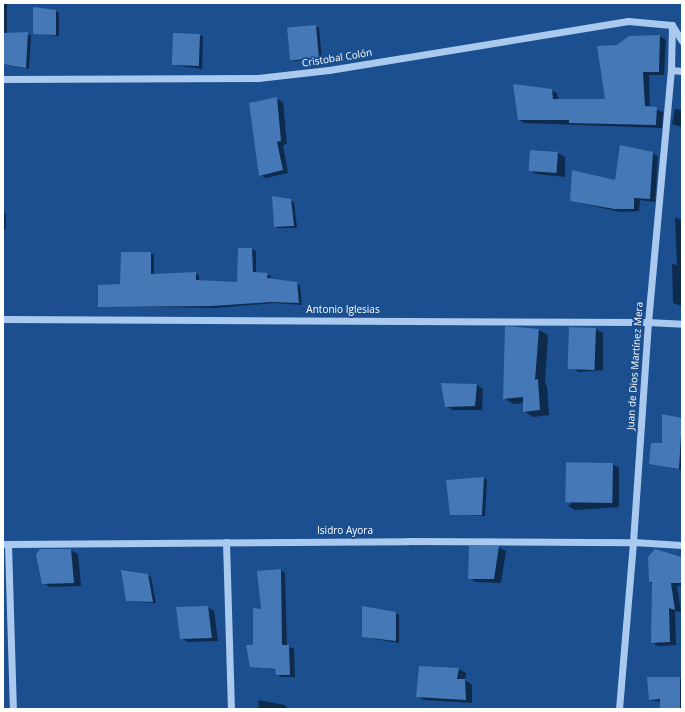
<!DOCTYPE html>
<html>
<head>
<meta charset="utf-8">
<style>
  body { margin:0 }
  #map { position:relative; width:685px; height:712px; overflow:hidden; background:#1b4f8f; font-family:"Open Sans",sans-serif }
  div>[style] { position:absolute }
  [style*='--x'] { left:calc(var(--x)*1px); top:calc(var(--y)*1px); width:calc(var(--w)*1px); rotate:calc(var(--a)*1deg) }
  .shadow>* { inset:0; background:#0007 }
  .building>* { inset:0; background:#4478b7; transform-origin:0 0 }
  .minor>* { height:7px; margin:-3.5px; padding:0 3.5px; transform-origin:3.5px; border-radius:3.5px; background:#a9c9ee }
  span { translate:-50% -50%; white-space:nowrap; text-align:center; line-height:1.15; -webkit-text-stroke:4px #1b4f8f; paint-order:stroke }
  .street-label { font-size:10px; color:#fff }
  .frame { position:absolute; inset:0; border:4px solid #fff; pointer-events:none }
</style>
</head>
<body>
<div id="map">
  <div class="shadow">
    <div style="clip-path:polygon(3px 3px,7px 3px,7px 34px,31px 35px,29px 69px,3px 64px)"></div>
    <div style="clip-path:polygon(56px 11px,59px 13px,59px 36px,34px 33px)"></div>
    <div style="clip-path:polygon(316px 26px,319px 28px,322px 60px,290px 61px)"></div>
    <div style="clip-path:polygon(199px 35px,203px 36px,202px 69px,173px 65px)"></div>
    <div style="clip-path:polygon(660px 36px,666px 40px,664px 75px,649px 75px,650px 108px,663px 112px,662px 128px,525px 123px,519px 120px,551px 90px,557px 93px,558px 100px,606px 100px,618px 46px,629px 37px)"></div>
    <div style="clip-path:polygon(277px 99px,283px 102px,287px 144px,283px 145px,288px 173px,266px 178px,260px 175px,250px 104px)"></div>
    <div style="clip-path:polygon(675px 109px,682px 110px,682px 127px,672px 124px)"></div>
    <div style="clip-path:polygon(558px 153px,565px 157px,565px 177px,536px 174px,529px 170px)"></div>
    <div style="clip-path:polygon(652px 153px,658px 156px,655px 202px,640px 200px,639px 211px,620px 212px,571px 201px,616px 181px)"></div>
    <div style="clip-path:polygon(290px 200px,294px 202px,297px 228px,278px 228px,275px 227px)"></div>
    <div style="clip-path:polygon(3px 212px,6px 214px,6px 229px,3px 230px)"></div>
    <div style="clip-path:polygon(675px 218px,682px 219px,682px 306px,673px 303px,672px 264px,677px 265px)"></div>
    <div style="clip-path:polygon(252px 249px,256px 251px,256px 273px,267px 274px,271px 276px,270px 279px,300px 285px,302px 305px,275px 303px,216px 308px,99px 306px,151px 253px,154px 255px,154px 275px,196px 274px,199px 276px,199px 281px,238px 283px)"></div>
    <div style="clip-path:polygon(596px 329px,603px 333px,603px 370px,579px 372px,572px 368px)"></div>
    <div style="clip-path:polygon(539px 330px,548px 335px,545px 384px,547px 386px,549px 415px,533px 417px,524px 411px,524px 403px,513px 404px,504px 398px)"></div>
    <div style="clip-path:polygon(476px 384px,483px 389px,482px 410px,453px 410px,446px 406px)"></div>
    <div style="clip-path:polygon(663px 415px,682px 419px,682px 470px,650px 463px,663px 444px)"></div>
    <div style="clip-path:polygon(612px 464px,619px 468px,619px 507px,575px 510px,568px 506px)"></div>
    <div style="clip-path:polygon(484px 478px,487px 480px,485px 516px,451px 514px,447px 481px)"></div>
    <div style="clip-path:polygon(499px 547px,506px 551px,501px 583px,476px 582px,469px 578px)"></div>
    <div style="clip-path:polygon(71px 550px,78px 554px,81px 586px,50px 587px,43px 583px)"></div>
    <div style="clip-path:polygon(680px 558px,682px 586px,677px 586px,681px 612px,675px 611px,676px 645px,658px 646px,652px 642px,653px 584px,650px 582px)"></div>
    <div style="clip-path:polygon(281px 570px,285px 573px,287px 646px,294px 649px,295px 677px,282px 677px,277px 675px,276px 670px,251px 666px,254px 646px)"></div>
    <div style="clip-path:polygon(148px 575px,151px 577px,156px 603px,127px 601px)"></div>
    <div style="clip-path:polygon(207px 607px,214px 611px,218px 641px,188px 642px,181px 638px)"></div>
    <div style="clip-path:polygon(396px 613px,399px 615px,399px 643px,363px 637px)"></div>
    <div style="clip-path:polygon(459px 669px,466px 673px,465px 680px,472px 685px,472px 703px,424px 700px,417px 696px)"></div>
    <div style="clip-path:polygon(648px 678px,682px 679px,682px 709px,661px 709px,661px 702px,650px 700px)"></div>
    <div style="clip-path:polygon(258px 700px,285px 705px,288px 709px,259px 709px)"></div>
  </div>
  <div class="building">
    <div style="clip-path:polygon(33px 7px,56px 10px,56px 35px,33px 34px)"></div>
    <div style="left:316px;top:25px;width:33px;height:29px;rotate:85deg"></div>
    <div style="clip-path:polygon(28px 32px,26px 68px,3px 64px,3px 33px)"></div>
    <div style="left:173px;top:33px;width:27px;height:32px;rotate:2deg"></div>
    <div style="clip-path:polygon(660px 35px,659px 72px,643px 72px,645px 106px,657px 107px,656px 125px,569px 123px,569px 120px,518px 120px,513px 84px,552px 89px,553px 99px,605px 99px,597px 46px,617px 45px,629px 36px)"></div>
    <div style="clip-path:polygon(277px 97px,281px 141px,277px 142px,283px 170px,259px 176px,249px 103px)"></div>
    <div style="clip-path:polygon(620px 145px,653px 152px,650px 199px,634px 198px,634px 209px,614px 209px,570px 201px,572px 170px,615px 180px)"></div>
    <div style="left:530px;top:150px;width:28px;height:21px;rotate:4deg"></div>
    <div style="clip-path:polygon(272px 196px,291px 199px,294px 226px,274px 227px)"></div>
    <div style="clip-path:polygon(238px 248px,252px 248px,253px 272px,268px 273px,267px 278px,297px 282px,299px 303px,271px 302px,212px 306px,98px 307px,98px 285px,120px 284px,121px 252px,151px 252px,151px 274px,196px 272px,196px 280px,237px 282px)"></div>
    <div style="clip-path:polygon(505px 326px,539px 329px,535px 380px,538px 379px,540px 410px,523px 412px,523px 397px,503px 399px)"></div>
    <div style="left:569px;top:327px;width:27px;height:42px;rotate:2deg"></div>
    <div style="clip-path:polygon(441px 383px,477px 384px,475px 406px,445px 407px)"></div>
    <div style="clip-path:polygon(662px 414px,682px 418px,679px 469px,649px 464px,651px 443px,662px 443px)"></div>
    <div style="left:613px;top:463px;width:40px;height:47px;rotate:91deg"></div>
    <div style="clip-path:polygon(484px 477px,482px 515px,450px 515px,446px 480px)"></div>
    <div style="clip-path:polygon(469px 546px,499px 546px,494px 579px,468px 579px)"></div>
    <div style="clip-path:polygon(40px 549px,71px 549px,74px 583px,42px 584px,36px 555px)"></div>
    <div style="clip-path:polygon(655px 549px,681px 557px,682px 583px,671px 583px,675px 610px,669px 608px,670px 642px,651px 643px,652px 582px,649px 582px,648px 557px)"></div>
    <div style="clip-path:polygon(281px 569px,282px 645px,289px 645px,290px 675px,276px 675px,275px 669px,250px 667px,246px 645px,253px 645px,253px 608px,261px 609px,257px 571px)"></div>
    <div style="clip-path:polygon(121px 570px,148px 574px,153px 602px,126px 601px)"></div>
    <div style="clip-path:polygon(208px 606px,212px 638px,180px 639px,176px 607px)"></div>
    <div style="clip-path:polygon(362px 606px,396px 612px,396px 641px,362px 637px)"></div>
    <div style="clip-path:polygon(419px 666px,459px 668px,457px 679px,465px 679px,466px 700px,416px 697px)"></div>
    <div style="clip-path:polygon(647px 677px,680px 677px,680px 709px,660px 709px,660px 699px,649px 700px)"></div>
  </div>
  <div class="minor">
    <div style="--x:672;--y:25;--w:19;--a:58"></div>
    <div style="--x:671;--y:70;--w:11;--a:5"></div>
    <div style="--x:3;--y:79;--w:255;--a:-0.2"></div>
    <div style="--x:258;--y:78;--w:71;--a:-6.4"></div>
    <div style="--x:329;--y:70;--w:303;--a:-9.3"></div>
    <div style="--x:628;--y:21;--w:44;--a:5.2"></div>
    <div style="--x:3;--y:319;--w:645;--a:0.27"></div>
    <div style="--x:648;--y:322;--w:34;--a:3"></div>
    <div style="--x:226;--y:542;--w:167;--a:88.3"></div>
    <div style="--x:3;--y:544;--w:5;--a:0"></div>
    <div style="--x:8;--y:544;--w:165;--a:88.3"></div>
    <div style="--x:8;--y:544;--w:400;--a:-0.4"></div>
    <div style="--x:408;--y:541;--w:225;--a:0.3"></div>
    <div style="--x:633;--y:542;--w:49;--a:3.5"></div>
    <div style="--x:619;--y:709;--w:168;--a:-85.2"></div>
    <div style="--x:633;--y:542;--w:221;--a:-86.1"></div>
    <div style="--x:648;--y:322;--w:253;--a:-84.8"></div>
    <div style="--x:671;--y:70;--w:45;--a:-88.7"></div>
  </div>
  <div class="street-label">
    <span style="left:337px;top:58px;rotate:-9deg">Cristobal Colón</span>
    <span style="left:343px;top:310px">Antonio Iglesias</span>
    <span style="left:635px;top:366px;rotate:-86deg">Juan de Dios Martínez Mera</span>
    <span style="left:345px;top:531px">Isidro Ayora</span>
  </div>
  <div class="frame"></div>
</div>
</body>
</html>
